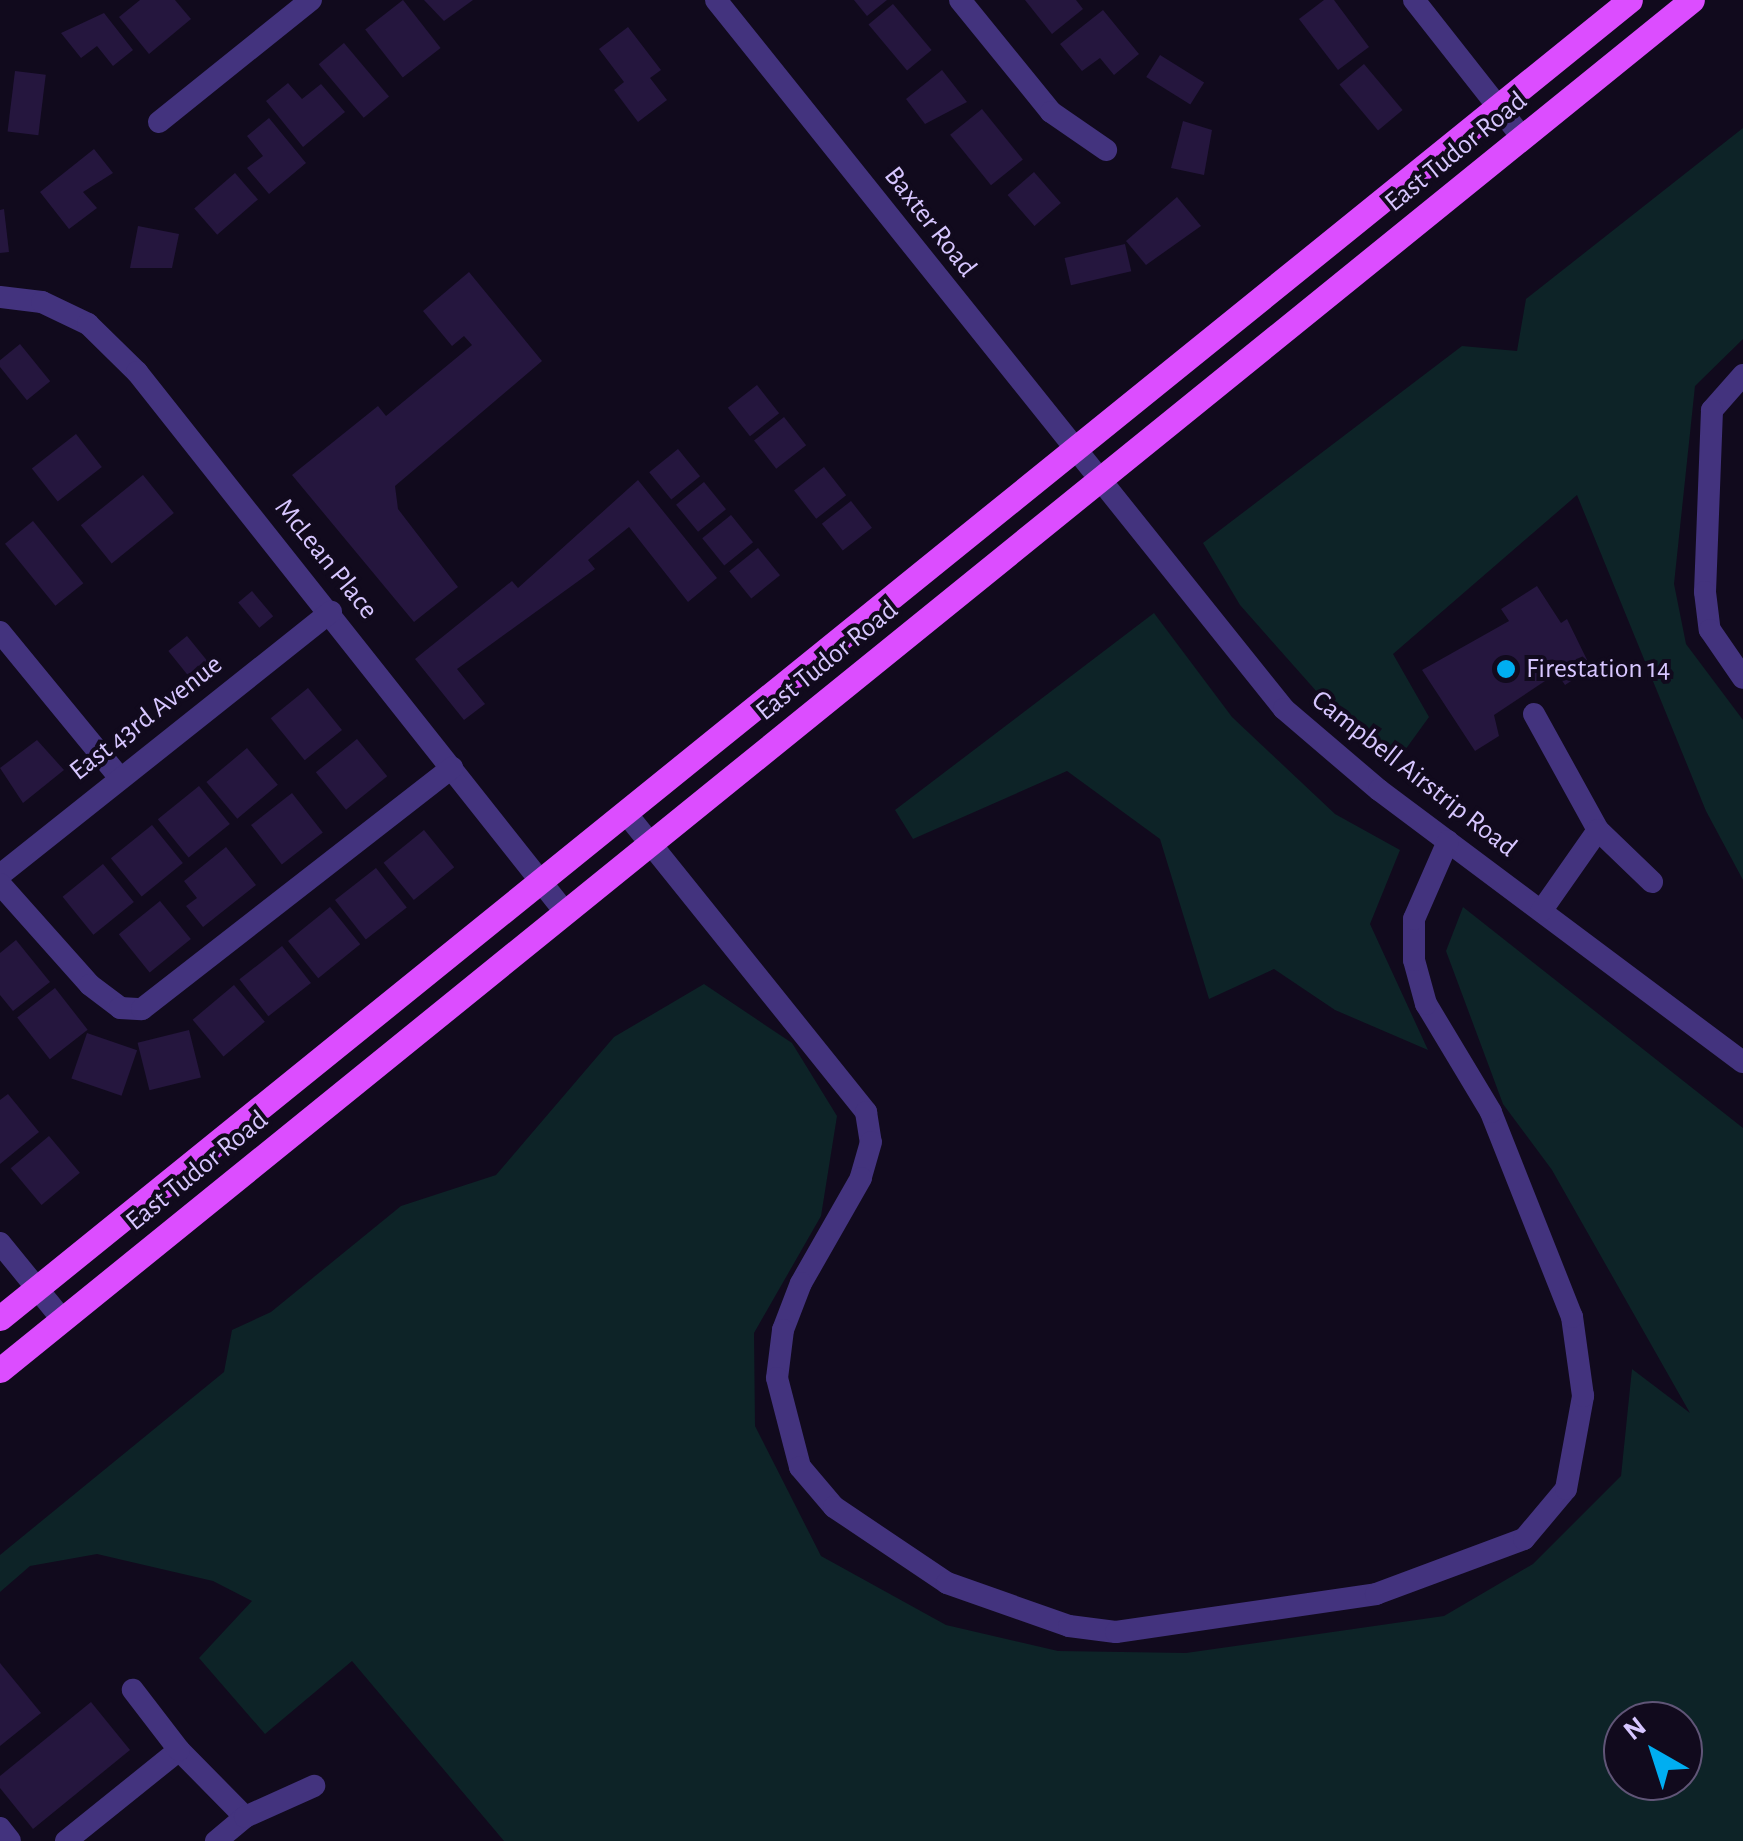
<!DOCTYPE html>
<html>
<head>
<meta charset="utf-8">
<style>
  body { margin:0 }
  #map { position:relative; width:1743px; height:1841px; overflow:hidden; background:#110a1d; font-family:"Alegreya Sans",sans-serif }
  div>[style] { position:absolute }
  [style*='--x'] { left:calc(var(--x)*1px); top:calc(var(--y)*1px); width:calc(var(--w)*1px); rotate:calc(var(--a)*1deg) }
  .green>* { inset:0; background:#0d2327 }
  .building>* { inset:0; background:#25163e; transform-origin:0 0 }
  .minor>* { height:22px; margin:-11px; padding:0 11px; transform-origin:11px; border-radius:11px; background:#43337e }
  .major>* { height:25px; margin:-12.5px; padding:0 12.5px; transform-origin:12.5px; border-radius:12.5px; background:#dc4dff }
  .dots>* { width:28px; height:28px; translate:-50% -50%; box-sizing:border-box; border:5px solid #110a1d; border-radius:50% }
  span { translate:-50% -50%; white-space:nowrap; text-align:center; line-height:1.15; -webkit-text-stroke:8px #110a1d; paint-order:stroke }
  .street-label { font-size:28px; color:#d7c6ff }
  .poi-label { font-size:28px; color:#d7c6ff }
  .left { translate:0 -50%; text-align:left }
  .north { position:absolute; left:1603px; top:1701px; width:100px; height:100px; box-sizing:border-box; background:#110a1d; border:2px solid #605577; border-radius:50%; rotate:321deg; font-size:28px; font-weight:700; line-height:40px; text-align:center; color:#d7c6ff }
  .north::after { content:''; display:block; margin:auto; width:35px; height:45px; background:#00aef1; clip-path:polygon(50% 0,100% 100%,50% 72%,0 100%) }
</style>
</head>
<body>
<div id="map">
  <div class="green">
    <div style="clip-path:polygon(1743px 128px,1743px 339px,1695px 386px,1674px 584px,1686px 644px,1743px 720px,1743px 880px,1706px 811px,1577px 495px,1393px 654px,1429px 717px,1400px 757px,1325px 701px,1240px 605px,1203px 543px,1462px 346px,1517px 351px,1526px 299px)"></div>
    <div style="clip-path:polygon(1154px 613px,1232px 717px,1335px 814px,1400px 850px,1370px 924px,1428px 1050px,1335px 1010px,1274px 969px,1209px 999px,1160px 839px,1067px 771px,913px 839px,895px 810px)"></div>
    <div style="clip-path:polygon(evenodd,1463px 907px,1743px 1128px,1743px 1841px,504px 1841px,352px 1661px,265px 1734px,199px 1658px,252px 1601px,213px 1581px,97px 1554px,30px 1566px,0 1592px,0 1555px,224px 1372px,232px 1330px,271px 1312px,401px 1206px,496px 1175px,614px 1037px,704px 984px,792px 1043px,837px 1116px,821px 1216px,754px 1333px,755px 1426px,821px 1556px,946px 1625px,1058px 1651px,1186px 1653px,1444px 1616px,1533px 1564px,1621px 1476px,1632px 1369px,1690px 1413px,1552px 1170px,1503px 1104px,1446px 951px,1463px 907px,1623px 1721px,1683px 1721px,1683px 1781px,1623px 1781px,1623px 1721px)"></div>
  </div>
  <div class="building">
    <div style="clip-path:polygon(140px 0,175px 0,191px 19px,149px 54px,119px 17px)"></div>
    <div style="left:403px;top:0;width:61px;height:48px;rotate:52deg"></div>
    <div style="clip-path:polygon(424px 0,473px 0,444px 21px)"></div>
    <div style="clip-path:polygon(854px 0,887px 0,867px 16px)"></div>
    <div style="clip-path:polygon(1025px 0,1076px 0,1083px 9px,1052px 34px)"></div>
    <div style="clip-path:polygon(1324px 0,1334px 0,1369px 47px,1338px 70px,1299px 19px)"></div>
    <div style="left:893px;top:4px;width:60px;height:32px;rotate:50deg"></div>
    <div style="clip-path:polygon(1103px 10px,1139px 54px,1114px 75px,1100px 58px,1082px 71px,1060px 44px)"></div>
    <div style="clip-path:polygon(104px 13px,133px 50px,113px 66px,97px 46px,81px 58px,61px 33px)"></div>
    <div style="clip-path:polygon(628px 27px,661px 70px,650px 78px,667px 100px,638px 122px,614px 90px,624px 82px,599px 49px)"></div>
    <div style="left:344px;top:43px;width:70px;height:33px;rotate:50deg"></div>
    <div style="left:1160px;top:55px;width:52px;height:26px;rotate:32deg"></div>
    <div style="left:1364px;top:64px;width:60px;height:32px;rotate:50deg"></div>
    <div style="clip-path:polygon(942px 70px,967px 102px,925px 124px,906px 99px)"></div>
    <div style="left:15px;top:71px;width:31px;height:61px;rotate:7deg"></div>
    <div style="clip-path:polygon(288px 83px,302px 99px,321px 84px,345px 112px,303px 147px,266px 101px)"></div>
    <div style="left:982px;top:109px;width:65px;height:41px;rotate:51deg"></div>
    <div style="clip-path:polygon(269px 118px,306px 163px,269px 194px,247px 168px,263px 156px,247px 136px)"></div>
    <div style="clip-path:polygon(1183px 121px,1212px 130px,1204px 175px,1171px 168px)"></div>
    <div style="clip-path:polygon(94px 149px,113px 173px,83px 192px,97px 208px,69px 229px,40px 192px)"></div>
    <div style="left:1034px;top:172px;width:41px;height:35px;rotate:49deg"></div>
    <div style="left:235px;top:173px;width:35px;height:54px;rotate:49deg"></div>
    <div style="clip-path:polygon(1177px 197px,1201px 226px,1146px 265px,1126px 241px)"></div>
    <div style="clip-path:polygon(4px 209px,9px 252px,0 253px,0 210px)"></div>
    <div style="clip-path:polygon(138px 226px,179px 234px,172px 268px,130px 268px)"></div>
    <div style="left:1125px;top:244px;width:28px;height:62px;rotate:77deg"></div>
    <div style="clip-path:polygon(469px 272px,542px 361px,395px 486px,398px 509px,458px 587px,414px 622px,292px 475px,378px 406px,386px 416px,472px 345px,464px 336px,452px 346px,423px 311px)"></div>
    <div style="left:20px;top:344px;width:48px;height:30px;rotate:51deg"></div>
    <div style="left:757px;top:385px;width:36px;height:37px;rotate:52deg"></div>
    <div style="left:784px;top:417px;width:36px;height:38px;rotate:52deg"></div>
    <div style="left:76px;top:434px;width:42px;height:56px;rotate:52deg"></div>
    <div style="left:678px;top:449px;width:35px;height:37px;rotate:51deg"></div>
    <div style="left:824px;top:467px;width:36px;height:38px;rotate:52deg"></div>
    <div style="left:143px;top:475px;width:49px;height:80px;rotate:51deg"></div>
    <div style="clip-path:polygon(638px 480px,717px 578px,688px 602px,629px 527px,588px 560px,595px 569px,457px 669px,485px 704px,464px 720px,415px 659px,512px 581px,518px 588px)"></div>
    <div style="left:704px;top:482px;width:35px;height:36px;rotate:51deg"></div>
    <div style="left:851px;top:501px;width:34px;height:37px;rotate:52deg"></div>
    <div style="left:731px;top:515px;width:35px;height:37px;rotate:51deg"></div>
    <div style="left:33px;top:521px;width:80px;height:36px;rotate:51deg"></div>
    <div style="left:758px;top:548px;width:35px;height:37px;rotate:51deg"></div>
    <div style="clip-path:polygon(1537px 586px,1561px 623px,1567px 619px,1591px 668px,1565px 685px,1557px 673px,1494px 715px,1499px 736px,1475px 751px,1422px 670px,1509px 621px,1501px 609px)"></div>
    <div style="left:252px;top:591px;width:33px;height:18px;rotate:50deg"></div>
    <div style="left:187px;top:636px;width:32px;height:24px;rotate:51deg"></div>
    <div style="left:308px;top:688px;width:54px;height:48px;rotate:51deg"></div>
    <div style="left:357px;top:739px;width:48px;height:53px;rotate:51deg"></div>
    <div style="clip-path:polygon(37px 740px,64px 770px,23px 803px,0 768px)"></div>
    <div style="left:247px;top:748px;width:48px;height:53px;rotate:50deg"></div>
    <div style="left:199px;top:786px;width:49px;height:53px;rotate:51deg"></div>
    <div style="left:292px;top:793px;width:50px;height:52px;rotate:52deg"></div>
    <div style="left:152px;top:825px;width:49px;height:53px;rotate:51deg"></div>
    <div style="left:424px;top:830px;width:48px;height:52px;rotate:51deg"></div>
    <div style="clip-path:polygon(226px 847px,256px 885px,203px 927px,186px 906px,197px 898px,184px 881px)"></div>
    <div style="left:103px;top:864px;width:49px;height:52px;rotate:51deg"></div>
    <div style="left:376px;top:868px;width:50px;height:52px;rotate:52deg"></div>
    <div style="left:160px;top:901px;width:49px;height:53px;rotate:51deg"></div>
    <div style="left:330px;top:907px;width:48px;height:54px;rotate:51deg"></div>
    <div style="clip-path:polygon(16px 940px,50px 982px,13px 1011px,0 995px,0 953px)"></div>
    <div style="left:282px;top:946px;width:47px;height:54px;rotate:52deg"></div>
    <div style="left:234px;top:985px;width:48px;height:54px;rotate:50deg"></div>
    <div style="left:55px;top:988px;width:53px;height:48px;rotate:52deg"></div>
    <div style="left:189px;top:1030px;width:49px;height:53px;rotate:76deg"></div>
    <div style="left:87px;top:1033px;width:53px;height:48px;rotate:19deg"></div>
    <div style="clip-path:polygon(8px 1094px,39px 1132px,0 1164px,0 1100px)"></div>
    <div style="left:49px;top:1136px;width:48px;height:50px;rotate:50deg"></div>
    <div style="clip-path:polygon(0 1663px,41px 1713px,0 1746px)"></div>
    <div style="clip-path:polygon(91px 1702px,130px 1750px,33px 1829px,0 1788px,0 1776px)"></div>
  </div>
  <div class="minor">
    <div style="--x:716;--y:0;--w:908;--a:51.3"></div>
    <div style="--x:1284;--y:709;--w:125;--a:40.5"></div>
    <div style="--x:1379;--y:790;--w:454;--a:36.8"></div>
    <div style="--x:960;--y:0;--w:144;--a:50.9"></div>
    <div style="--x:1051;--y:112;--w:67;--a:34.6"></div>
    <div style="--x:1414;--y:0;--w:174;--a:51.8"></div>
    <div style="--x:159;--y:122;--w:195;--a:-38.8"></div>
    <div style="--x:0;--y:297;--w:42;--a:6.8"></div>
    <div style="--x:42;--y:302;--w:51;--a:25.6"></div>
    <div style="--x:88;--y:324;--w:69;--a:44.4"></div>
    <div style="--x:137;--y:372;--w:689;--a:51.6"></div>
    <div style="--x:1743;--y:375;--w:47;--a:131.5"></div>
    <div style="--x:1712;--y:410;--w:182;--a:92.2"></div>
    <div style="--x:1705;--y:592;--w:38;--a:83"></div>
    <div style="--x:1710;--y:630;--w:58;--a:55.5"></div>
    <div style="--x:0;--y:632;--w:188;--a:50.6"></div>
    <div style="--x:1534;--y:714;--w:132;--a:61.1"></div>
    <div style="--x:1598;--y:830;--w:98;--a:125"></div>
    <div style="--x:625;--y:812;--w:385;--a:51.2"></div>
    <div style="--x:866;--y:1112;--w:30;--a:81"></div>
    <div style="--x:871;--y:1142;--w:37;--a:106"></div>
    <div style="--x:861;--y:1178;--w:121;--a:119.7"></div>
    <div style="--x:801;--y:1283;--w:50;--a:111"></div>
    <div style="--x:783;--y:1330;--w:48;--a:97.1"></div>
    <div style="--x:777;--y:1378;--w:92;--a:75.5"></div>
    <div style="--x:800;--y:1467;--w:52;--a:49.6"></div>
    <div style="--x:834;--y:1507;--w:136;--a:33.9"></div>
    <div style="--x:947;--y:1583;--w:129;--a:19.4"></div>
    <div style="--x:1069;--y:1626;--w:47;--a:7.3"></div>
    <div style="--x:1116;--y:1632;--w:263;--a:-8.3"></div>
    <div style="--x:1376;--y:1594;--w:158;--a:-20.4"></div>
    <div style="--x:1524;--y:1539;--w:65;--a:-50"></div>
    <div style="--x:1566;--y:1489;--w:95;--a:-79.6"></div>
    <div style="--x:1583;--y:1396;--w:80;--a:-97.9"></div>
    <div style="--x:1572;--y:1317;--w:220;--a:-111.6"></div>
    <div style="--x:1491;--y:1112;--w:126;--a:-121"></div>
    <div style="--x:1426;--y:1004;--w:46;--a:-105.3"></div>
    <div style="--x:1414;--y:960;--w:41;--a:-90"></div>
    <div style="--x:1414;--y:919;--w:85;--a:-66.4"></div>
    <div style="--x:1598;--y:830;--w:75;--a:43.9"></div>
    <div style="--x:0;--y:875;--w:423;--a:-38.5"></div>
    <div style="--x:0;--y:884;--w:135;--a:48.3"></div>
    <div style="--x:90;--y:985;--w:38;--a:37"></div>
    <div style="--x:120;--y:1008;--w:22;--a:3"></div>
    <div style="--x:142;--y:1009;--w:393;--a:-37.9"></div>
    <div style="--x:0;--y:1243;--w:98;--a:50.8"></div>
    <div style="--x:179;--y:1750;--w:94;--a:45.4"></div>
    <div style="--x:245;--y:1817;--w:38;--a:140"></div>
    <div style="--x:245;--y:1817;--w:76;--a:-24.2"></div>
    <div style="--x:0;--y:1828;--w:16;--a:52"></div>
    <div style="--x:66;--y:1841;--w:145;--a:-38.8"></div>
    <div style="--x:179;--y:1750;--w:76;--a:-127.5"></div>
  </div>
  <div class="major">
    <div style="--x:0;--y:1318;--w:2096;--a:-38.96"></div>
    <div style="--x:0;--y:1370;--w:2177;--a:-39"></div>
  </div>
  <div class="dots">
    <div style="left:1506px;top:669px;background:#00aef1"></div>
  </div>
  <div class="street-label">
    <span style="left:1456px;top:152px;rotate:-39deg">East Tudor Road</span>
    <span style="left:930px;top:222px;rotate:52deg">Baxter Road</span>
    <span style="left:326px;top:559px;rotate:51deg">McLean Place</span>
    <span style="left:827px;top:661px;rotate:-39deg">East Tudor Road</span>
    <span style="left:146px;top:718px;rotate:-38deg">East 43rd Avenue</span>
    <span style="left:1414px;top:774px;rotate:38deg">Campbell Airstrip Road</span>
    <span style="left:197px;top:1171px;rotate:-39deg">East Tudor Road</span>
  </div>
  <div class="poi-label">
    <span class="left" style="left:1526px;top:669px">Firestation 14</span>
  </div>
  <div class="north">N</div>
</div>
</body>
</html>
